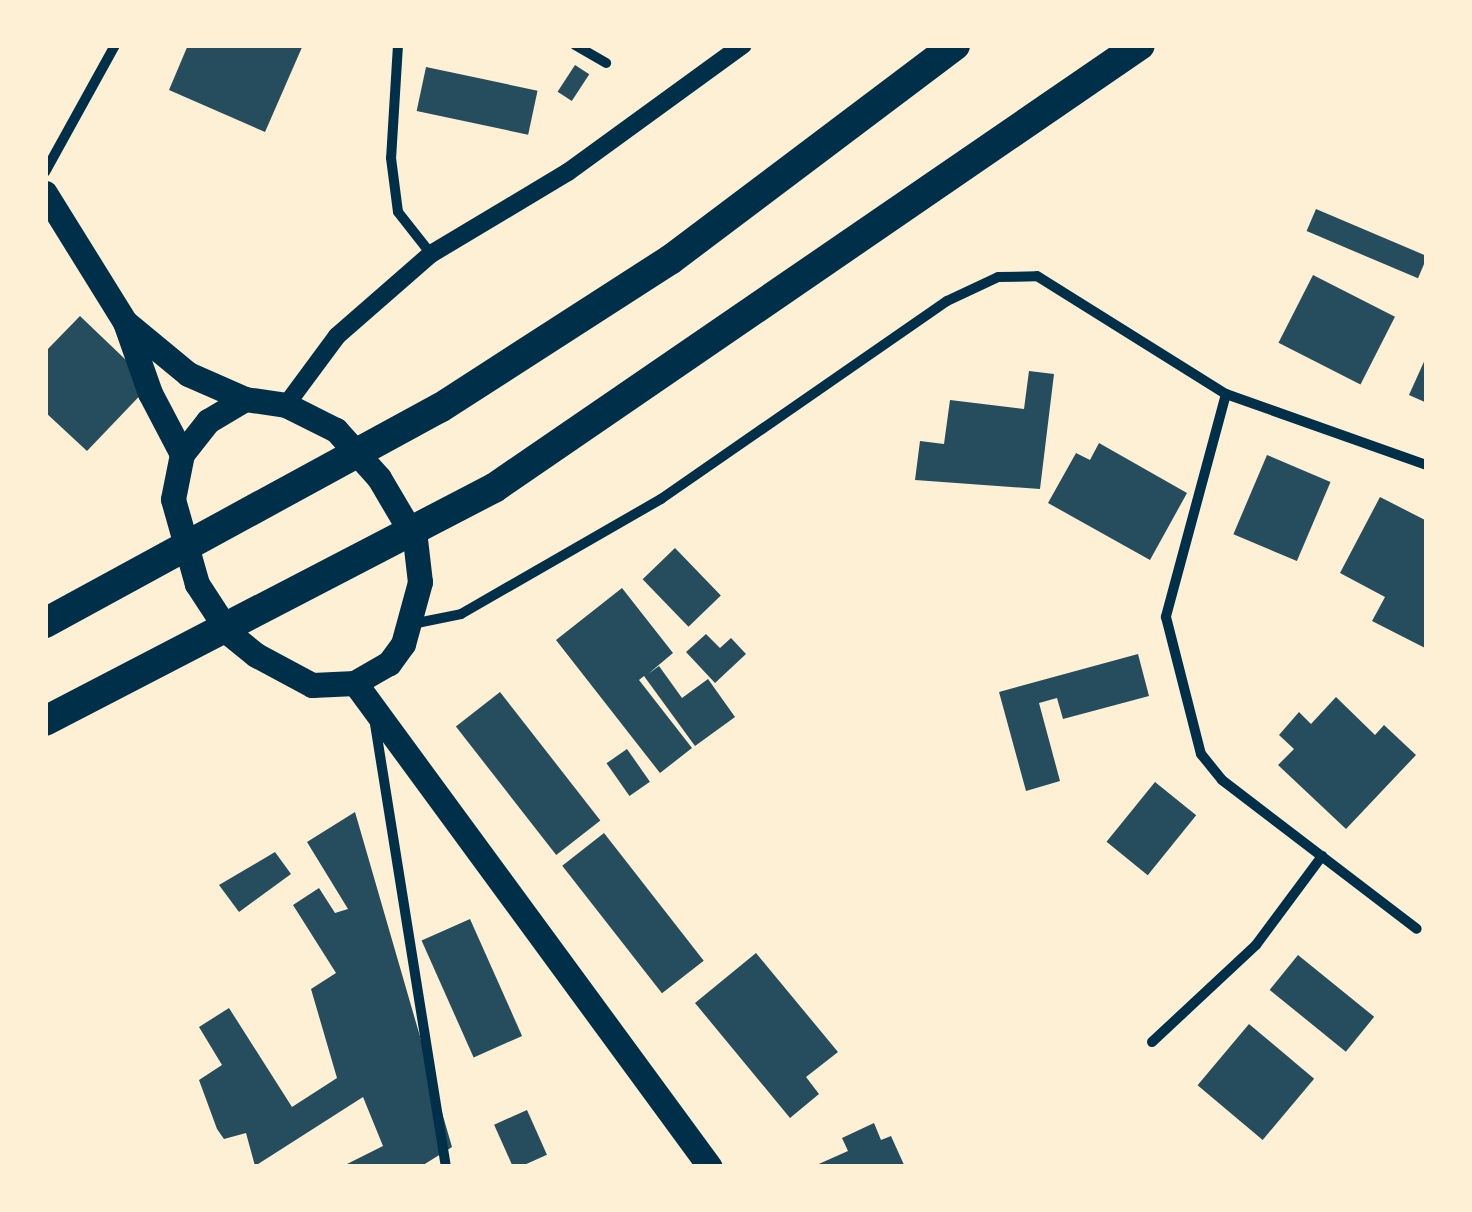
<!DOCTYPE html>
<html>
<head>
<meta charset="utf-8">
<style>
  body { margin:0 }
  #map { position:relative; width:1472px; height:1212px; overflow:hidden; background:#fdf0d5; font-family:"Source Sans 3",sans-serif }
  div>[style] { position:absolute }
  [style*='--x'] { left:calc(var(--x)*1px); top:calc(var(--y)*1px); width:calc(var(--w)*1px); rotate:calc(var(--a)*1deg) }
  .building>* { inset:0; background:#264d5e; transform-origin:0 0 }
  .minor>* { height:10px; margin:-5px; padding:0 5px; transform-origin:5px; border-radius:5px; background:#003049 }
  .tertiary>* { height:18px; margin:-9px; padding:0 9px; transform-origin:9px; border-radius:9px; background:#003049 }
  .primary>* { height:25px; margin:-12.5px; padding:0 12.5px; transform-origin:12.5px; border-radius:12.5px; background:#003049 }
  .motorway>* { height:30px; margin:-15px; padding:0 15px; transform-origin:15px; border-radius:15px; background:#003049 }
  span { translate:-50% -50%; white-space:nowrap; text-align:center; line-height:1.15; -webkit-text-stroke:9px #fdf0d5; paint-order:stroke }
  .frame { position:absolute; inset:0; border:48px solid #fdf0d5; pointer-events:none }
</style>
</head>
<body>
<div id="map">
  <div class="building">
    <div style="clip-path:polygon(188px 45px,303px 45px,265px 132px,169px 90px)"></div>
    <div style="left:575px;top:65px;width:17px;height:32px;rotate:33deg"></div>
    <div style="left:426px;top:67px;width:114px;height:45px;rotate:12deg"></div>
    <div style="left:1316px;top:209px;width:121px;height:24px;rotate:23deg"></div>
    <div style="left:1313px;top:275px;width:92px;height:76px;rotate:27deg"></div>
    <div style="clip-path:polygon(80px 316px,151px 384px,87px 451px,45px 412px,45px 352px)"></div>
    <div style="clip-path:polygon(1427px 355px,1427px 403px,1409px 395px)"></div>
    <div style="clip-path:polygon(1029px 371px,1054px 374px,1040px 489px,915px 480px,920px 441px,944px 444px,950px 400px,1024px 409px)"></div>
    <div style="clip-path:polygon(1099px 443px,1187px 493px,1150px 560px,1048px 503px,1076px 453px,1090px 460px)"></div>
    <div style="left:1267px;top:455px;width:69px;height:86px;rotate:23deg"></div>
    <div style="clip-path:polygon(1380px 497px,1427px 521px,1427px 649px,1372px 621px,1385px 597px,1340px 573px)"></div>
    <div style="left:675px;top:548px;width:66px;height:45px;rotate:46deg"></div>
    <div style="clip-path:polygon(622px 588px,673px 653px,648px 674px,659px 666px,682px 698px,708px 679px,735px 717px,695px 746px,644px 676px,639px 680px,692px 748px,660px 773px,556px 640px)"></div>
    <div style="clip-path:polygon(706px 634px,720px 648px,731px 638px,746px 654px,715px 683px,686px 652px)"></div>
    <div style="clip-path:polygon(1138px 654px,1149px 696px,1063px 719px,1057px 698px,1039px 703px,1060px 781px,1026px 791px,999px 692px)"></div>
    <div style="left:500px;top:692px;width:163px;height:56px;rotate:52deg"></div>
    <div style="clip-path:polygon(1336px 697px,1375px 735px,1384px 725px,1416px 755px,1346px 829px,1278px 765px,1294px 749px,1279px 735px,1299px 712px,1311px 724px)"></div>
    <div style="left:627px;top:749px;width:40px;height:25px;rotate:55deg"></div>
    <div style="left:1155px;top:782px;width:53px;height:77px;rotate:39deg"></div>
    <div style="clip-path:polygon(355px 812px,452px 1147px,420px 1167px,341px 1167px,383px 1146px,363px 1097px,255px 1166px,246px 1133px,224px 1139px,217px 1129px,199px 1080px,222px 1065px,199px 1027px,229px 1008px,292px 1107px,337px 1078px,311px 989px,336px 973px,293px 905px,319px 888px,335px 913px,348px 909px,307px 842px)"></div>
    <div style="left:604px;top:833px;width:162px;height:53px;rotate:52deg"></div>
    <div style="clip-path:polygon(275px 852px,291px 874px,239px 912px,219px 885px)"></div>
    <div style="left:470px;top:919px;width:128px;height:53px;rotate:66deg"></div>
    <div style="clip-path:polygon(756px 953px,838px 1052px,806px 1077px,819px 1094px,790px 1118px,695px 1003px)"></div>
    <div style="left:1298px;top:955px;width:98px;height:45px;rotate:39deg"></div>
    <div style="left:1249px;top:1024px;width:85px;height:80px;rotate:40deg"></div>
    <div style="left:527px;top:1110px;width:49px;height:36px;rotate:66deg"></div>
    <div style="clip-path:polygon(874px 1123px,881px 1140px,891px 1136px,905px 1167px,812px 1167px,848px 1151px,842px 1138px)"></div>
  </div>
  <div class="minor">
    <div style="--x:398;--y:45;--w:113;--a:93.5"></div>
    <div style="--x:391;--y:158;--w:54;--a:82.6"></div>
    <div style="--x:398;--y:212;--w:53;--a:51.8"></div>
    <div style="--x:575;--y:45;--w:36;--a:30"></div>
    <div style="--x:45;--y:172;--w:145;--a:-61.1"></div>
    <div style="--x:1226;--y:394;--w:231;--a:105.1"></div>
    <div style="--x:1166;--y:617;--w:141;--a:75.7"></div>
    <div style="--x:1201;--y:754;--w:33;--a:51"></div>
    <div style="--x:1222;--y:780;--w:245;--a:37.4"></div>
    <div style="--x:412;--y:624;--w:50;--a:-11.5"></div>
    <div style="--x:461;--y:614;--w:231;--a:-29.9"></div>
    <div style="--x:661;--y:499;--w:348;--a:-34.7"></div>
    <div style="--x:947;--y:301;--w:56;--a:-25.2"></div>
    <div style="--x:998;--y:277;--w:39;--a:-1"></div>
    <div style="--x:1037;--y:276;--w:223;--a:32"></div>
    <div style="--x:1226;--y:394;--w:213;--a:19.5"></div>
    <div style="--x:375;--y:724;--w:449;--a:80.9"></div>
    <div style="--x:1152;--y:1042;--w:142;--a:-43"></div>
    <div style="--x:1256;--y:945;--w:111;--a:-53.4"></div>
  </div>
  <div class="tertiary">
    <div style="--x:286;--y:405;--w:86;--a:-53.5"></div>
    <div style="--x:337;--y:336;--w:125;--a:-41.1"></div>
    <div style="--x:431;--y:254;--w:160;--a:-30.9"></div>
    <div style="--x:568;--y:172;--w:216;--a:-36"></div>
  </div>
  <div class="primary">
    <div style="--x:45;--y:193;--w:152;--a:58.2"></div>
    <div style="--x:125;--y:322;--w:75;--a:70.6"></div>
    <div style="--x:150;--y:393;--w:69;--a:62.3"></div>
    <div style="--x:125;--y:322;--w:82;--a:39.5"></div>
    <div style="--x:188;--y:374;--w:62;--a:23.7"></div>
    <div style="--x:245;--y:399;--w:41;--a:8.3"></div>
    <div style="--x:286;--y:405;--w:56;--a:26.6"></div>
    <div style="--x:336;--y:430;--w:64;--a:48.1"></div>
    <div style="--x:379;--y:478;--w:71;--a:59.5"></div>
    <div style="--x:415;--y:539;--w:43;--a:83.4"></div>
    <div style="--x:420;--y:582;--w:64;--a:105.3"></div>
    <div style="--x:403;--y:644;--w:24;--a:126"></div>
    <div style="--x:389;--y:663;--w:39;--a:150"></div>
    <div style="--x:355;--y:683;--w:43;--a:177.3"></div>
    <div style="--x:312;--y:685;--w:64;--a:-151.8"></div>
    <div style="--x:256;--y:655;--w:35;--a:-141"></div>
    <div style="--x:229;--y:633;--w:59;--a:-123.1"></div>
    <div style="--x:197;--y:584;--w:88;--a:-105.8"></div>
    <div style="--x:173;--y:499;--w:46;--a:-78.7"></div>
    <div style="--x:182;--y:454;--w:42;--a:-51.8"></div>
    <div style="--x:208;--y:421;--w:43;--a:-30.7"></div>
    <div style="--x:355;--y:683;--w:600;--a:53.74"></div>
  </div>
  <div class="motorway">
    <div style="--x:45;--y:623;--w:450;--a:-28.6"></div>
    <div style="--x:440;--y:408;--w:274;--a:-32.8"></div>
    <div style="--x:670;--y:260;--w:357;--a:-37"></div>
    <div style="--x:45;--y:721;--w:506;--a:-27.43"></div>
    <div style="--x:494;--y:488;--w:783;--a:-34.44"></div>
  </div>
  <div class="frame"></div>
</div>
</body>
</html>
